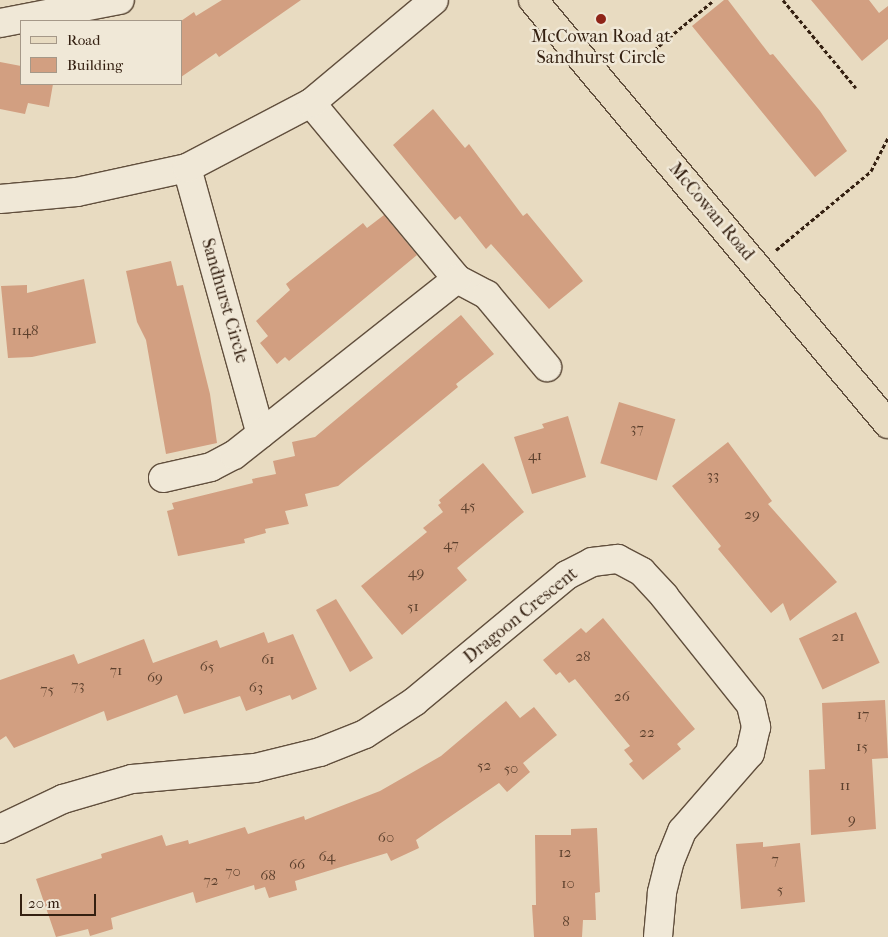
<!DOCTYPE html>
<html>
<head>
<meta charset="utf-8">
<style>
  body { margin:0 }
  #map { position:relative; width:888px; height:937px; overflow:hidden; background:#e8dbc1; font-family:"IM FELL French Canon",serif }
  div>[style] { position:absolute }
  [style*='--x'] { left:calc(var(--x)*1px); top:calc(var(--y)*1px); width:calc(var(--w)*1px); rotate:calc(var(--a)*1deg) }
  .building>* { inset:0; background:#d29f81; transform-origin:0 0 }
  .path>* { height:3px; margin-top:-1.5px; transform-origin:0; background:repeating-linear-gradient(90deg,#342011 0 4px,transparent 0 6.5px) }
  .roads { filter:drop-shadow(1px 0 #614f3d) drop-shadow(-1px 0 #614f3d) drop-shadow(0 1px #614f3d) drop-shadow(0 -1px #614f3d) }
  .minor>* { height:28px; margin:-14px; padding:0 14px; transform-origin:14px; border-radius:14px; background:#f0e8d7 }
  .major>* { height:28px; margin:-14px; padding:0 14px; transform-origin:14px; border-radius:14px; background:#e8dbc1 }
  .dots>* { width:14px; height:14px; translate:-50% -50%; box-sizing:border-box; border:2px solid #f0e8d7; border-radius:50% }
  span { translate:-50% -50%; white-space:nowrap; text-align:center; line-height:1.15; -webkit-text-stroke:5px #f0e8d7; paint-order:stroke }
  .number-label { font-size:15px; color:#5c402d }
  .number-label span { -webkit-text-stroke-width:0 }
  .poi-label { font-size:18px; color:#342011 }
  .street-label { font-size:18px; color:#342011 }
  .legend { position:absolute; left:20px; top:20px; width:162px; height:65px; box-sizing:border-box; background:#f0e8d7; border:1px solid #a59888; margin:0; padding:6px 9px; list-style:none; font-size:15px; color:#342011 }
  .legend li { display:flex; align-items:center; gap:10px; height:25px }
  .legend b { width:25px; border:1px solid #a59888 }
  .scale { position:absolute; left:20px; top:894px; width:76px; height:22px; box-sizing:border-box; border:2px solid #342011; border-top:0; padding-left:6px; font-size:15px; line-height:18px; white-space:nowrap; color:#342011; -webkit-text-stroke:4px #f0e8d7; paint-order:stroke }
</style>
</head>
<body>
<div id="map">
  <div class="building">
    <div style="clip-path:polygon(222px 0,301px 0,219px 57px,216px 53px,181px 77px,181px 21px,194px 12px,196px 16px)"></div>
    <div style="clip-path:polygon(724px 0,728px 0,770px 55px,773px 54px,820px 111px,847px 151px,815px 177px,692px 26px)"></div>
    <div style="clip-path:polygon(811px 0,869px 0,879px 13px,888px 6px,888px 39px,862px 61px)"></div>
    <div style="clip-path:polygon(0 62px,21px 66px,21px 84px,53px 84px,49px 107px,28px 103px,25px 114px,0 109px)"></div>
    <div style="clip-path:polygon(433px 109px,465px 148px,469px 144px,523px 216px,527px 213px,583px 281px,549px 309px,491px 244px,486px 249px,460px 216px,455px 220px,393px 145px)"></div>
    <div style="clip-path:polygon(384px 215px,417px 255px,289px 361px,285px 357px,277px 364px,260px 343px,268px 336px,256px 321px,290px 290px,286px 284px,363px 223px,367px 228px)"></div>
    <div style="clip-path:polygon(171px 261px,177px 286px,183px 285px,210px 394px,217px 443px,166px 454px,146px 340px,137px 322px,126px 271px)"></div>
    <div style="clip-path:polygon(84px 279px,96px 343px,32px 357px,8px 358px,1px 286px,27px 285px,27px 293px)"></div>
    <div style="clip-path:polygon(461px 315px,494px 354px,456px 384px,458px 387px,338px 486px,305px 494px,308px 506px,285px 511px,289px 524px,265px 529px,266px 533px,244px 539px,245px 543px,178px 556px,167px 511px,174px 509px,172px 503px,253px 483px,252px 479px,276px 474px,273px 461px,295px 456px,292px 442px,315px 437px)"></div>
    <div style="left:619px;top:402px;width:59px;height:64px;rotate:17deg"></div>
    <div style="clip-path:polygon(568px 416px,586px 477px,532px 494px,514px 437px,544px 428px,542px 424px)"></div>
    <div style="clip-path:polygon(728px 442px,772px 501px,768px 504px,837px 582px,790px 621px,783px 603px,771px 613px,718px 549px,721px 546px,672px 486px)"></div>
    <div style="clip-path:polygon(483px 463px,524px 512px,457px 568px,467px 580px,402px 635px,361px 586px,427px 532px,423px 528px,443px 512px,438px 505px,441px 503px,439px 500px)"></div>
    <div style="clip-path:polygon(336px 599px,373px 658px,350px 672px,316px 610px)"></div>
    <div style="left:856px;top:612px;width:56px;height:63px;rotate:65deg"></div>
    <div style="clip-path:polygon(603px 618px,695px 729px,677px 744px,681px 749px,643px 780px,629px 764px,633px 761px,624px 750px,630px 746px,575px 679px,569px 683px,560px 672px,556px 675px,543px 660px,581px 628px,586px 633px)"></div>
    <div style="clip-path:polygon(264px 632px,268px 643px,293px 634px,317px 689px,292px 700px,290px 695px,246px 711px,240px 696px,184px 714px,177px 695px,107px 721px,104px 711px,14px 748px,6px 736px,0 740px,0 680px,74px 654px,78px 664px,144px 639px,153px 663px,217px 640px,220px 648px)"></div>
    <div style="clip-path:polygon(885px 700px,888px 758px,872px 759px,876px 829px,811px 835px,809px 770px,825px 769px,822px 703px)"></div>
    <div style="clip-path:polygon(506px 701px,520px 718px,534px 707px,557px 735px,523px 763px,530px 772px,507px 792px,499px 783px,416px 840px,419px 848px,391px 861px,387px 853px,295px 881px,297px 890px,269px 898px,265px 887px,255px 890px,254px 885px,196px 903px,193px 892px,111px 918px,113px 929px,90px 936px,88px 929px,56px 937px,36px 879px,102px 858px,101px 854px,162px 835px,166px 846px,188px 840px,189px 844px,245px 827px,248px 834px,304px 816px,305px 820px,380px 791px,441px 756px)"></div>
    <div style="clip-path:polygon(597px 828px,600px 892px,595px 893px,596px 920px,583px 920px,582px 937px,534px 937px,532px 905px,536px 905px,535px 835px,571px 835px,571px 829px)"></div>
    <div style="clip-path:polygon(763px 842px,763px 847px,800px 843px,805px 902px,741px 909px,736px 844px)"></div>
  </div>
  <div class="path">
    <div style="--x:783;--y:0;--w:114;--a:50.3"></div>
    <div style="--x:654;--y:50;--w:78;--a:-39.8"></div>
    <div style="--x:776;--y:250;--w:124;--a:-39.7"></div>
    <div style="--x:871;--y:171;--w:38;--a:-63"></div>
  </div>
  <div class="roads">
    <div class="minor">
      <div style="--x:0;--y:23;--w:122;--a:-10.9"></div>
      <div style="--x:311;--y:103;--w:229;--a:50.3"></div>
      <div style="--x:457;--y:279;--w:34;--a:28"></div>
      <div style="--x:487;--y:295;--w:94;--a:50.2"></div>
      <div style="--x:187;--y:168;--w:276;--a:74.5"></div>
      <div style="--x:0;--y:199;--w:77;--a:-5.2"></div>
      <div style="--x:77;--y:192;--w:113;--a:-12.3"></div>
      <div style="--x:187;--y:168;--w:140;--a:-27.7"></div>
      <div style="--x:311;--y:103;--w:160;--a:-39.9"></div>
      <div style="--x:163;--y:478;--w:49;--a:-12.9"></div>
      <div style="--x:211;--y:467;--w:26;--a:-28"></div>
      <div style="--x:234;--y:455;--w:284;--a:-38.3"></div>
      <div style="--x:0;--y:829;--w:70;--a:-25.5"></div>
      <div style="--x:63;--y:799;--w:72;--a:-16.2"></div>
      <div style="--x:132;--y:779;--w:123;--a:-5.1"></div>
      <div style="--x:255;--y:768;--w:67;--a:-13.8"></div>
      <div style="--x:320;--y:752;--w:48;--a:-21.8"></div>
      <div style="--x:365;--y:734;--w:59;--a:-33.1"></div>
      <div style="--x:414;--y:702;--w:199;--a:-39.7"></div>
      <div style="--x:567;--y:575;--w:28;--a:-27"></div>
      <div style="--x:592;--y:562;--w:26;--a:-7"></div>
      <div style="--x:618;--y:559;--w:27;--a:28"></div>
      <div style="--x:642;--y:572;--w:33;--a:47"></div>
      <div style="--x:664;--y:596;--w:139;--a:51.4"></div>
      <div style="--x:751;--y:705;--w:23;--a:77"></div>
      <div style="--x:756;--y:727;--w:27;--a:103"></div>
      <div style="--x:750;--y:753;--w:103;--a:131.1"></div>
      <div style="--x:682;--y:831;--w:31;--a:112"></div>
      <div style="--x:670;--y:860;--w:34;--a:104"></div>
      <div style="--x:662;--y:893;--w:44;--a:95.2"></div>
    </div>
    <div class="major">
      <div style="--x:533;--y:0;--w:553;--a:50.06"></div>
    </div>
  </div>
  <div class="dots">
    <div style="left:601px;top:19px;background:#8f2418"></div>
  </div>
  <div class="number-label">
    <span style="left:25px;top:331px">1148</span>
    <span style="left:637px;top:429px">37</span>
    <span style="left:535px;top:456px">41</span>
    <span style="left:713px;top:476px">33</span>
    <span style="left:468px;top:506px">45</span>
    <span style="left:752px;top:515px">29</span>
    <span style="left:451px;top:545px">47</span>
    <span style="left:416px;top:573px">49</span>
    <span style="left:413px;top:607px">51</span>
    <span style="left:838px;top:637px">21</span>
    <span style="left:583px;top:657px">28</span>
    <span style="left:268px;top:660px">61</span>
    <span style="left:207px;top:667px">65</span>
    <span style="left:116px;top:671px">71</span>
    <span style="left:155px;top:678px">69</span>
    <span style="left:78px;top:686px">73</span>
    <span style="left:256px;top:688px">63</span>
    <span style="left:47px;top:690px">75</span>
    <span style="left:622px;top:697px">26</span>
    <span style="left:863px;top:715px">17</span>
    <span style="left:647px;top:733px">22</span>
    <span style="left:862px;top:747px">15</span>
    <span style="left:484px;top:766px">52</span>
    <span style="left:511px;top:769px">50</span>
    <span style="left:845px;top:786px">11</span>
    <span style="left:852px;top:820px">9</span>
    <span style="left:386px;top:838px">60</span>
    <span style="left:565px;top:853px">12</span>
    <span style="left:327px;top:857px">64</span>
    <span style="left:775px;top:860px">7</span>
    <span style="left:297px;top:865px">66</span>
    <span style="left:233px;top:872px">70</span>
    <span style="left:268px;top:876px">68</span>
    <span style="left:211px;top:881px">72</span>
    <span style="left:568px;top:884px">10</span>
    <span style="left:780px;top:890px">5</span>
    <span style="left:566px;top:922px">8</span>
  </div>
  <div class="poi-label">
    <span style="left:601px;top:48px">McCowan Road at<br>Sandhurst Circle</span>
  </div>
  <div class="street-label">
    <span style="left:711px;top:212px;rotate:50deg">McCowan Road</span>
    <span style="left:224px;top:301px;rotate:74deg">Sandhurst Circle</span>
    <span style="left:521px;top:616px;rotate:-39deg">Dragoon Crescent</span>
  </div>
  <ul class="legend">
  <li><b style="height:6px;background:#e8dbc1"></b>Road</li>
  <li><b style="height:14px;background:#d29f81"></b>Building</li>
  </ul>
  <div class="scale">20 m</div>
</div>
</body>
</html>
